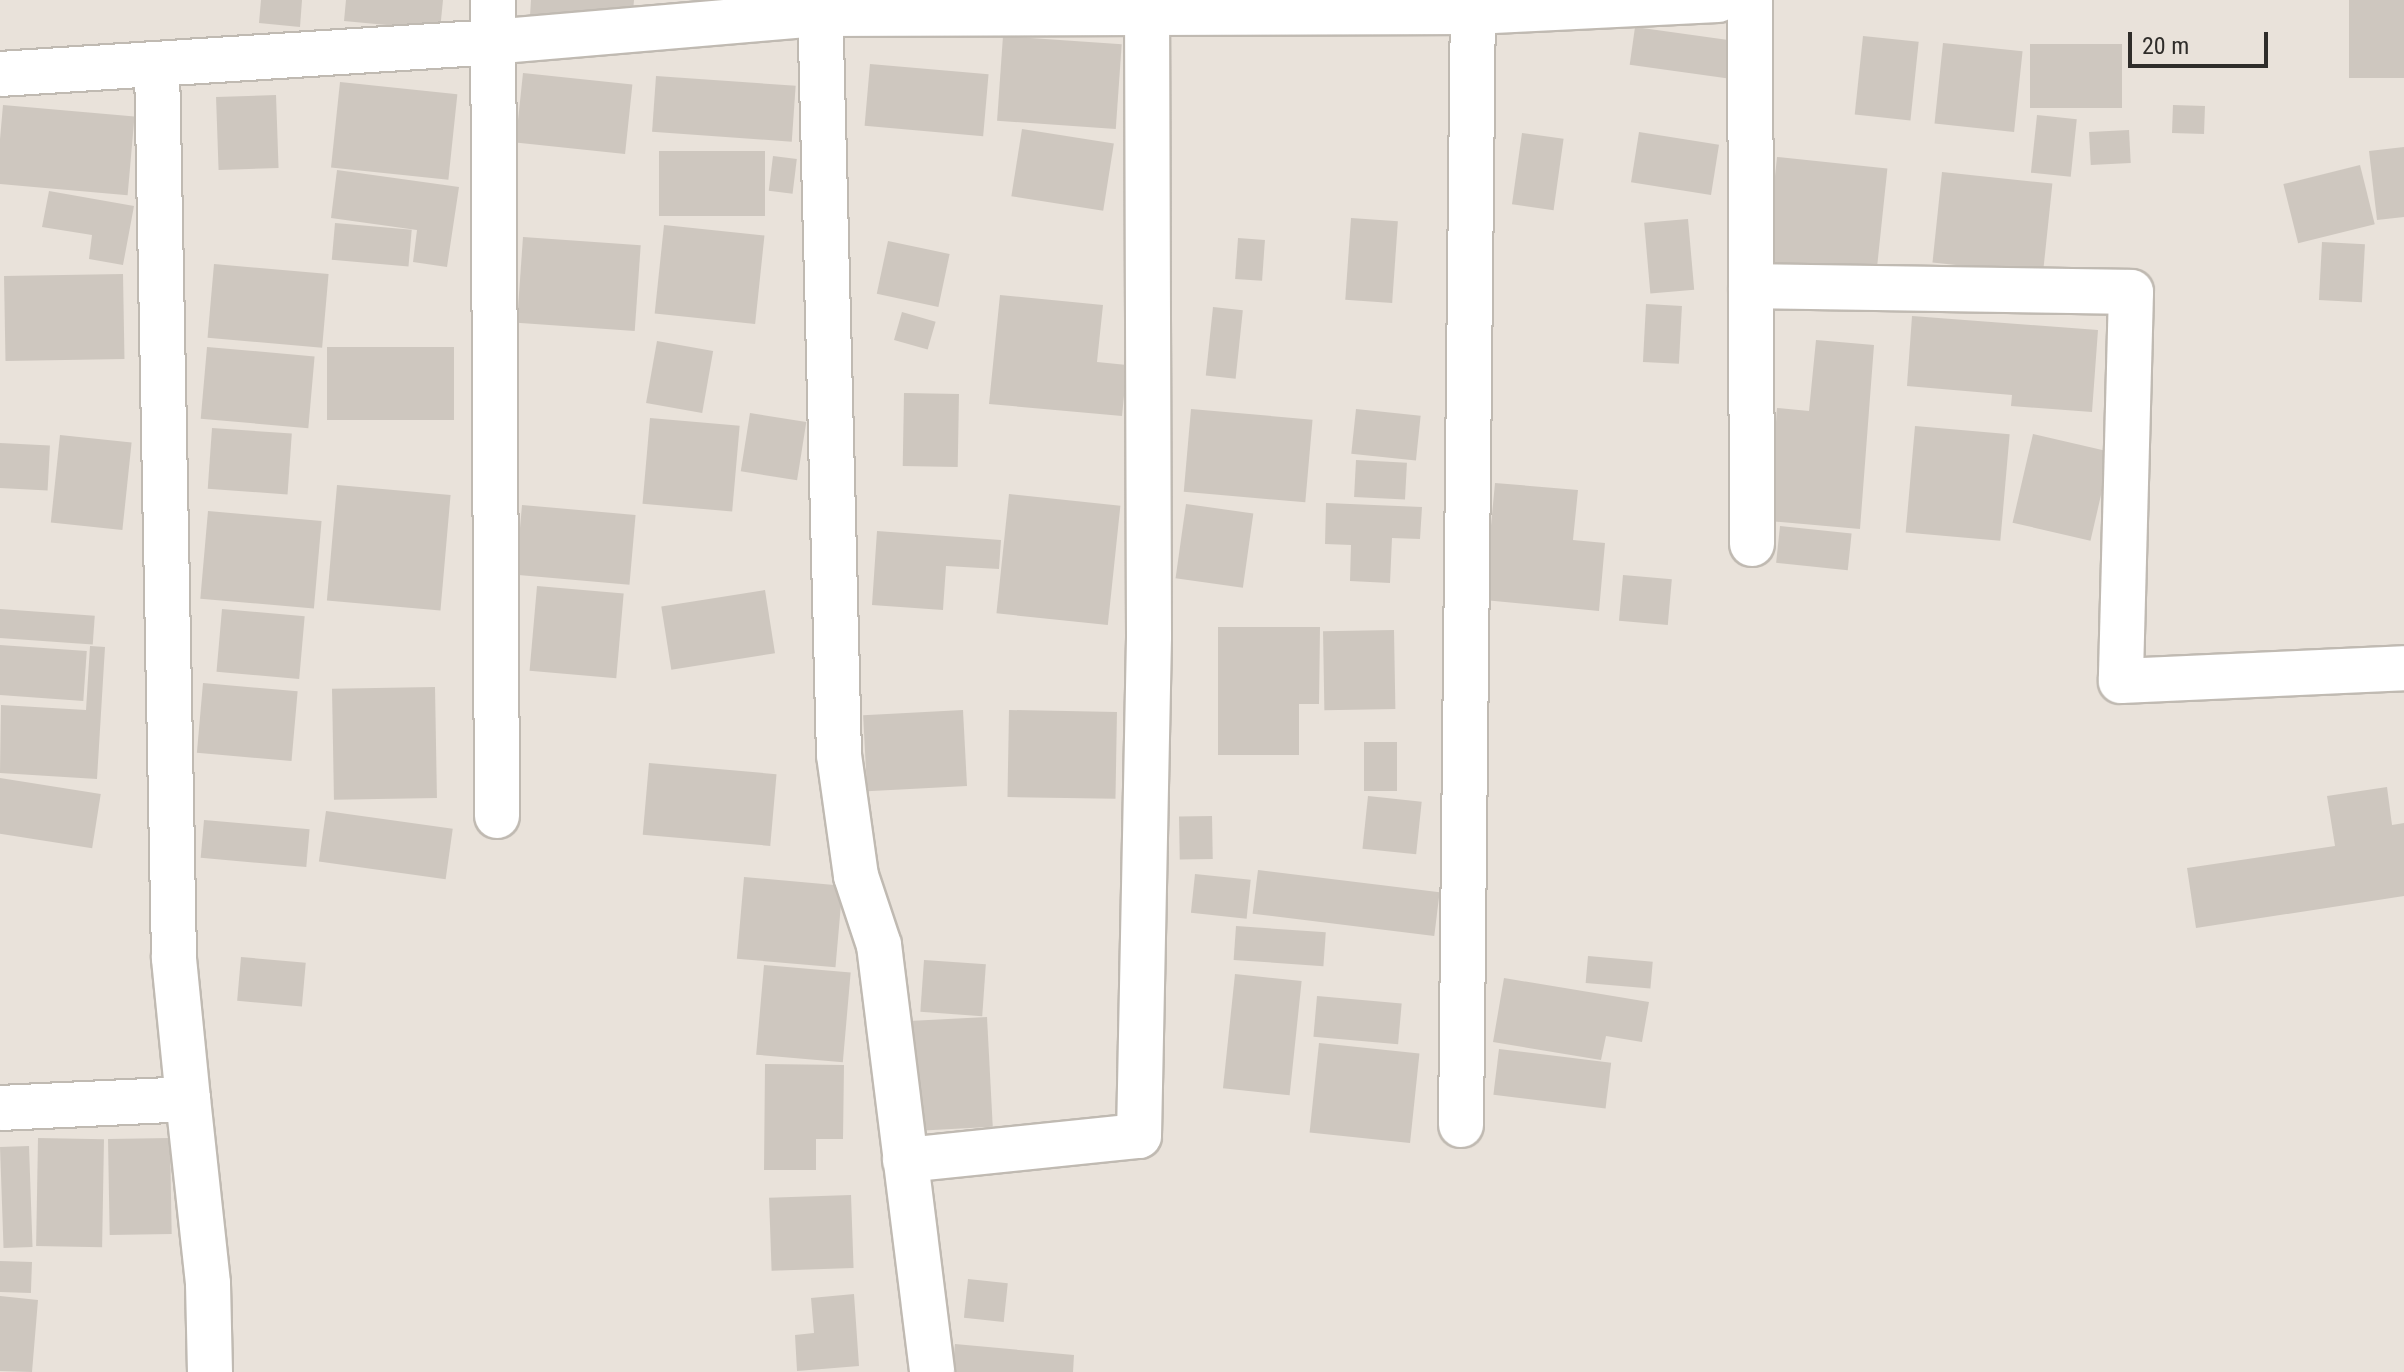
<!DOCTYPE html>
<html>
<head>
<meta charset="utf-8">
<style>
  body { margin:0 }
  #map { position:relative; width:2404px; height:1372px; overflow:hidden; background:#e9e2da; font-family:"Roboto Condensed",sans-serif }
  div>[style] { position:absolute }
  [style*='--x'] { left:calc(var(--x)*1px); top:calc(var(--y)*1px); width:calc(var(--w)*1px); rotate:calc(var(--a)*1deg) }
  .building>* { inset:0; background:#cec7bf; transform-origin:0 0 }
  .roads { filter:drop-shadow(2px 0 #c0bab2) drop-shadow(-2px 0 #c0bab2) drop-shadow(0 2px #c0bab2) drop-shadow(0 -2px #c0bab2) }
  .street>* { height:44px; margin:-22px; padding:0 22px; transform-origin:22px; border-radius:22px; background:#fff }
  span { translate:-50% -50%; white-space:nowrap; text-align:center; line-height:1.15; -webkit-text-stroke:6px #e9e2da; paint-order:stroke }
  .scale { position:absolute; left:2128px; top:32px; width:140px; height:36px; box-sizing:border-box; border:4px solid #2f2d2a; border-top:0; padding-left:10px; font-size:24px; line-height:28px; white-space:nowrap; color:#2f2d2a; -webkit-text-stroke:6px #e9e2da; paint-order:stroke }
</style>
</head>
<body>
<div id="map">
  <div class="building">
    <div style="clip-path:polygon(261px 0,302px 0,300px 27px,259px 23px)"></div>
    <div style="clip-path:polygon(346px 0,443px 0,440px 30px,344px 21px)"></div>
    <div style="clip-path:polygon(531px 0,634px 0,632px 23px,530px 16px)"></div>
    <div style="left:2349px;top:0;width:55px;height:78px"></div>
    <div style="left:1635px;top:27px;width:105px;height:38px;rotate:8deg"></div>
    <div style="left:1003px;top:36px;width:119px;height:85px;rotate:4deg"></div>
    <div style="left:1863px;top:36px;width:56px;height:79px;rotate:6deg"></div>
    <div style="left:1943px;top:43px;width:80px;height:81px;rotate:6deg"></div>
    <div style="left:2030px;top:44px;width:92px;height:64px"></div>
    <div style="left:870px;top:64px;width:119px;height:62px;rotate:5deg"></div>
    <div style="left:523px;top:73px;width:110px;height:70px;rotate:6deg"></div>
    <div style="left:656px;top:76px;width:140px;height:56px;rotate:4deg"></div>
    <div style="left:340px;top:82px;width:118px;height:86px;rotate:6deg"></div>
    <div style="left:276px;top:95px;width:73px;height:60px;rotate:88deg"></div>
    <div style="left:3px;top:105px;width:132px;height:79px;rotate:5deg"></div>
    <div style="left:2173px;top:105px;width:32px;height:28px;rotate:2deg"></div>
    <div style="left:2037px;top:115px;width:40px;height:58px;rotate:6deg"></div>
    <div style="left:1022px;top:129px;width:93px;height:68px;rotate:9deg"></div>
    <div style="left:2129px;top:130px;width:33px;height:40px;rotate:87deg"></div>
    <div style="left:1639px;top:132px;width:81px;height:51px;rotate:9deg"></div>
    <div style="left:1522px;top:133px;width:42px;height:72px;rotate:8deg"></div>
    <div style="clip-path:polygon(2404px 147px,2404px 217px,2377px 220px,2369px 151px)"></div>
    <div style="left:765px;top:151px;width:65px;height:106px;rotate:90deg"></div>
    <div style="left:773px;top:156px;width:24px;height:35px;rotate:7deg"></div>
    <div style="left:1777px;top:157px;width:111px;height:105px;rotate:6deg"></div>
    <div style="left:2360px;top:165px;width:61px;height:79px;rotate:76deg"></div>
    <div style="clip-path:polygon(337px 170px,459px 187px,447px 267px,413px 262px,417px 230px,331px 218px)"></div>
    <div style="left:1942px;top:172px;width:111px;height:91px;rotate:6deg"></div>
    <div style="clip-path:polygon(49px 191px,134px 206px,123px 265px,89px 259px,92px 235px,42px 227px)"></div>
    <div style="left:1351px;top:218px;width:47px;height:82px;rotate:4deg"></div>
    <div style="left:1688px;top:219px;width:71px;height:44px;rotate:85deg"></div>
    <div style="left:335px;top:223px;width:77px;height:37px;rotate:5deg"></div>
    <div style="left:664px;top:225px;width:101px;height:89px;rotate:6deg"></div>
    <div style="left:523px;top:237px;width:118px;height:86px;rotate:4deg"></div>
    <div style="left:1238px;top:238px;width:27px;height:41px;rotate:4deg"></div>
    <div style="left:888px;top:241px;width:63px;height:54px;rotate:12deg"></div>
    <div style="left:2322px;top:242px;width:43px;height:58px;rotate:3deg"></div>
    <div style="left:214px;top:264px;width:115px;height:74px;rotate:5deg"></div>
    <div style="left:123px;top:274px;width:85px;height:119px;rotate:89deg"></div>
    <div style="clip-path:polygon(1000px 295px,1103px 305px,1097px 362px,1127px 365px,1122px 416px,989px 404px)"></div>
    <div style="left:1646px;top:304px;width:36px;height:58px;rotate:3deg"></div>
    <div style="left:1213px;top:307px;width:30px;height:69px;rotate:6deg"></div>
    <div style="left:902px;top:312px;width:35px;height:29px;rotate:16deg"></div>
    <div style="clip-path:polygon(1912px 316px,2098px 330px,2092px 412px,2011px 406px,2012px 395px,1907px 386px)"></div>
    <div style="clip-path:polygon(1816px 340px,1874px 345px,1860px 529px,1769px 521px,1777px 408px,1809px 411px)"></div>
    <div style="left:657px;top:341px;width:57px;height:63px;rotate:10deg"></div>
    <div style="left:207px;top:347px;width:108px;height:72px;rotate:5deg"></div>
    <div style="left:327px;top:347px;width:127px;height:73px"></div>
    <div style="left:904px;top:393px;width:55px;height:73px;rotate:1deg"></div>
    <div style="left:1191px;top:409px;width:122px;height:83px;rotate:5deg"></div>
    <div style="left:1356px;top:409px;width:65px;height:45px;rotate:6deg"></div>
    <div style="left:750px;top:413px;width:57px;height:59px;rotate:9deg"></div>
    <div style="left:650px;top:418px;width:90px;height:86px;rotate:5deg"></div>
    <div style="left:1915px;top:426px;width:95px;height:107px;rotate:5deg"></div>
    <div style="left:212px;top:428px;width:80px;height:61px;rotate:4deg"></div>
    <div style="left:2033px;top:434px;width:80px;height:91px;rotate:13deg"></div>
    <div style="left:60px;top:435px;width:72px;height:88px;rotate:6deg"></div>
    <div style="left:0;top:443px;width:50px;height:45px;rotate:3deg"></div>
    <div style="left:1356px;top:460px;width:51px;height:37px;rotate:3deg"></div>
    <div style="clip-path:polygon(1495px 483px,1578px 490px,1573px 540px,1605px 543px,1599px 611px,1484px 600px)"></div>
    <div style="left:337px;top:485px;width:114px;height:116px;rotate:5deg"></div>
    <div style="left:1009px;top:494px;width:112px;height:120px;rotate:6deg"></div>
    <div style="clip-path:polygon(1326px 503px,1422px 507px,1420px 539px,1392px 538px,1390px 583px,1350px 581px,1351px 545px,1325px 544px)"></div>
    <div style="left:1186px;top:504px;width:68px;height:75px;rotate:8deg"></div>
    <div style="left:522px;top:505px;width:114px;height:70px;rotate:5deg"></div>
    <div style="left:208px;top:511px;width:114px;height:88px;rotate:5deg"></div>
    <div style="left:1780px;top:526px;width:72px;height:37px;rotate:6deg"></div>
    <div style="clip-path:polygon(877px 531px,1001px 540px,999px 569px,946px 566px,943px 610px,872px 605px)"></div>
    <div style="left:1623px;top:575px;width:49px;height:46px;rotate:5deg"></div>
    <div style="left:537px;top:586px;width:87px;height:85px;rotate:5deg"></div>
    <div style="left:765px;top:590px;width:64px;height:105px;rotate:81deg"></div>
    <div style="left:0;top:609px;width:95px;height:29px;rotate:4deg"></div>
    <div style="left:222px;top:609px;width:83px;height:63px;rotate:5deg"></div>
    <div style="clip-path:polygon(1218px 627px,1320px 627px,1319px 704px,1299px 704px,1299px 755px,1218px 755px)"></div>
    <div style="left:1394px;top:630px;width:79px;height:71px;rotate:89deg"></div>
    <div style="left:0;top:645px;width:87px;height:50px;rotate:4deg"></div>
    <div style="clip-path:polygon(90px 646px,105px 647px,97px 779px,0 773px,1px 705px,86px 710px)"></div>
    <div style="left:203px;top:683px;width:95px;height:70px;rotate:5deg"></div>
    <div style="left:435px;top:687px;width:111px;height:103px;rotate:89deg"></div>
    <div style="left:963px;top:710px;width:76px;height:100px;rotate:87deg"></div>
    <div style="left:1009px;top:710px;width:108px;height:87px;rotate:1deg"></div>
    <div style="left:1364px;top:742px;width:33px;height:49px"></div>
    <div style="left:649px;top:763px;width:128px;height:72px;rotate:5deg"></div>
    <div style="left:0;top:778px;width:102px;height:55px;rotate:9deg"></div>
    <div style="clip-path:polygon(2387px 787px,2392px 825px,2404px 823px,2404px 896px,2196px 928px,2187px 868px,2335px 846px,2327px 796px)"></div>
    <div style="left:1368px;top:796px;width:54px;height:53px;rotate:6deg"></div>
    <div style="left:326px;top:811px;width:128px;height:51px;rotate:8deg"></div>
    <div style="left:1212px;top:816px;width:43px;height:33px;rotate:89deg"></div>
    <div style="left:204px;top:820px;width:106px;height:38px;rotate:5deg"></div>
    <div style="left:1258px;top:870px;width:183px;height:44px;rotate:7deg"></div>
    <div style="left:1195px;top:874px;width:56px;height:39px;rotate:6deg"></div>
    <div style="left:744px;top:877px;width:99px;height:82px;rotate:5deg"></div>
    <div style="left:1236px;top:926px;width:90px;height:34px;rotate:4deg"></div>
    <div style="left:1588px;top:956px;width:65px;height:27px;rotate:5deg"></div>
    <div style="left:241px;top:957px;width:65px;height:44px;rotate:5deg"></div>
    <div style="left:924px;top:960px;width:62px;height:52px;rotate:4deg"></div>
    <div style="left:764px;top:965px;width:87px;height:90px;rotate:5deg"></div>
    <div style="left:1235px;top:974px;width:67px;height:115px;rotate:6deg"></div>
    <div style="clip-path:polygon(1504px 978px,1649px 1002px,1642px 1042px,1606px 1036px,1601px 1060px,1493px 1042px)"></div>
    <div style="left:1317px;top:996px;width:85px;height:41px;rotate:5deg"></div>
    <div style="left:987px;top:1017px;width:110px;height:78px;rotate:87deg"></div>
    <div style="left:1319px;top:1043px;width:101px;height:90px;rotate:6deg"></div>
    <div style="left:1499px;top:1049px;width:113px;height:46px;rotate:7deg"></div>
    <div style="clip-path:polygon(765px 1064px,844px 1065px,843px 1139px,816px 1139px,816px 1170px,764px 1170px)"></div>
    <div style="left:38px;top:1138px;width:66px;height:108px;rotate:1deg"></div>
    <div style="left:170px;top:1138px;width:96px;height:62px;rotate:89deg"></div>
    <div style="left:29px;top:1146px;width:101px;height:29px;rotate:88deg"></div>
    <div style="left:851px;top:1195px;width:73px;height:82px;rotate:88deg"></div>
    <div style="left:0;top:1261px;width:32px;height:31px;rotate:2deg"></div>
    <div style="left:968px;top:1279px;width:40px;height:39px;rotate:6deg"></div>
    <div style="clip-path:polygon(854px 1294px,859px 1366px,797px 1371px,795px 1335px,814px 1333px,811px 1298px)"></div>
    <div style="clip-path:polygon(0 1296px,38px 1300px,32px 1372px,0 1371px)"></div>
    <div style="clip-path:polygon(955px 1344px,1074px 1355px,1073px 1372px,952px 1372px)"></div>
  </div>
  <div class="roads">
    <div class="street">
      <div style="--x:493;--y:0;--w:816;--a:89.72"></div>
      <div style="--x:820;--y:0;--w:755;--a:88.56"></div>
      <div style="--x:839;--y:755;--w:122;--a:82"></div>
      <div style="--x:856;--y:876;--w:73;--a:71.6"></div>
      <div style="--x:879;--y:945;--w:430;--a:82.9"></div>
      <div style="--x:1750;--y:0;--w:544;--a:89.79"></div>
      <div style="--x:0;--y:74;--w:492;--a:-3.7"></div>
      <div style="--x:491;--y:42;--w:329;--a:-4.9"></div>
      <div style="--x:819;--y:14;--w:654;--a:-0.18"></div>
      <div style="--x:1473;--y:12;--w:245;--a:-2.8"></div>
      <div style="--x:1751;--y:286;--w:380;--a:0.9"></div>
      <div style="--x:2131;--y:292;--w:389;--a:91.5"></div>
      <div style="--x:2121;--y:681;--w:283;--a:-2.6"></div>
      <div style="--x:188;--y:1099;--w:186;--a:83.8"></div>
      <div style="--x:208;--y:1284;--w:88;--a:88.7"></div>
      <div style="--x:0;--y:1108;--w:188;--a:-2.7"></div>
      <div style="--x:188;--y:1099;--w:142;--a:-95.7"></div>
      <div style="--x:174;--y:958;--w:892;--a:-91.09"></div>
      <div style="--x:1461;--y:1125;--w:1125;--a:-89.39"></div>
      <div style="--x:905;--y:1160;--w:235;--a:-5.9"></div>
      <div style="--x:1139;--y:1136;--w:500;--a:-88.85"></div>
      <div style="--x:1149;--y:636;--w:636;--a:-90.18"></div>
    </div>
  </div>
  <div class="scale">20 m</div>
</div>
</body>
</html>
